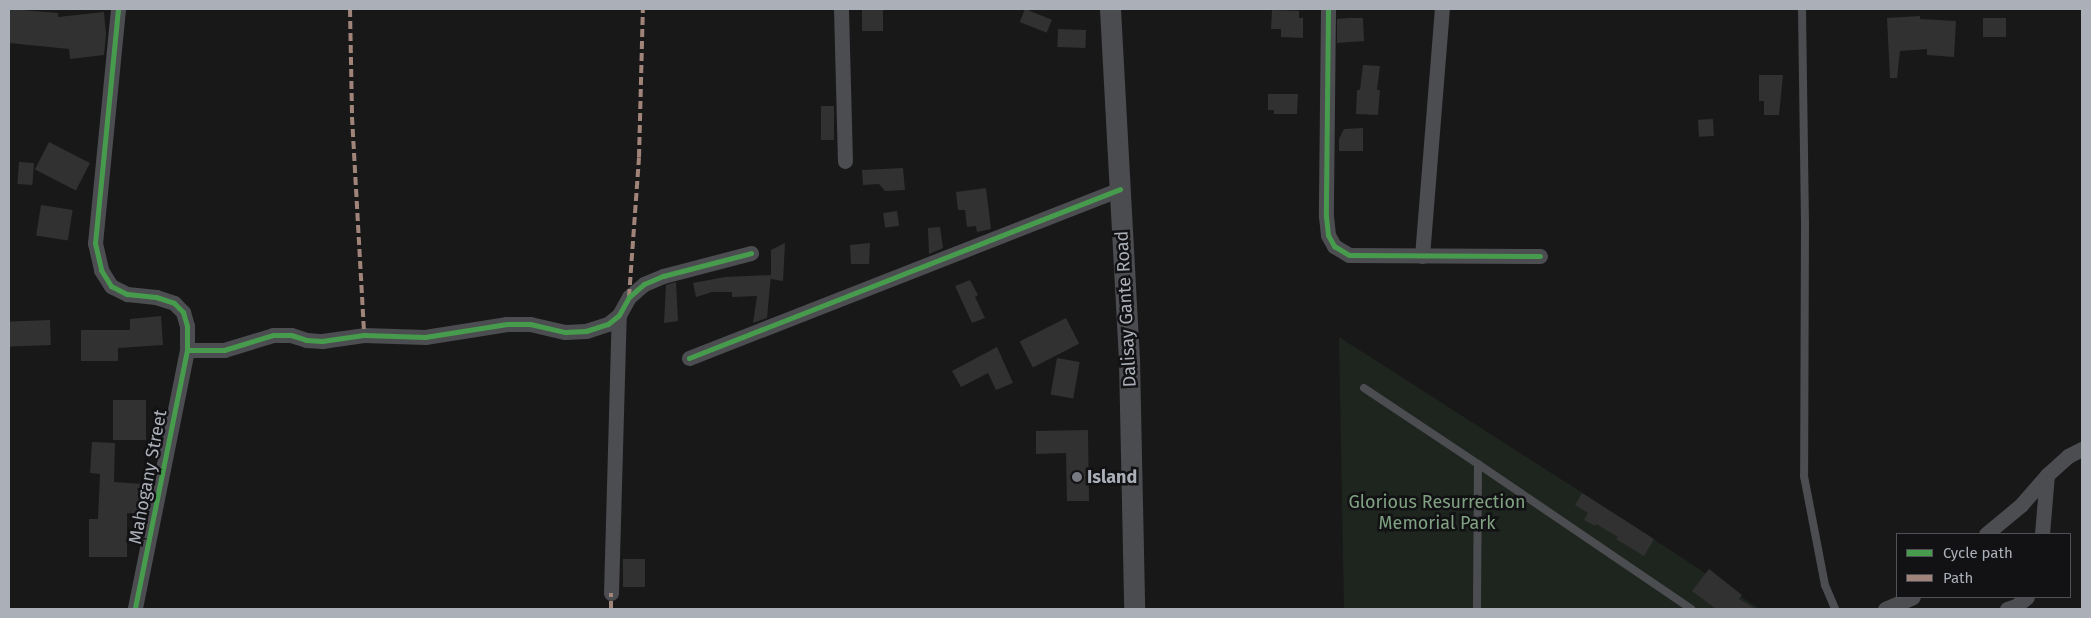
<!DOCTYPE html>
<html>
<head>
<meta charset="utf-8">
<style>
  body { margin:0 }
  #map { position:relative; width:2091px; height:618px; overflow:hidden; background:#181818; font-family:"Fira Sans",sans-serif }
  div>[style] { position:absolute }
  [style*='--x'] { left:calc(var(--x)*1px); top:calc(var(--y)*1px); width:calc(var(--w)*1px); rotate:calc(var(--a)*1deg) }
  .green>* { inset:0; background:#1e251f }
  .building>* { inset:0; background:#313132; transform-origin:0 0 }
  .service>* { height:8px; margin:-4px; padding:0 4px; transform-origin:4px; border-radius:4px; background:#4c4d51 }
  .minor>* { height:15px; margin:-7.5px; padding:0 7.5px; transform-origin:7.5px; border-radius:7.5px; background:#4c4d51 }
  .secondary>* { height:21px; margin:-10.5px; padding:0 10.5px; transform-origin:10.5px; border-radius:10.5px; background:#4b4c4f }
  .quiet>* { height:4px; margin-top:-2px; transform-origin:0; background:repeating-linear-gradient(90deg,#a18479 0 8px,transparent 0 12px) }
  .cycleway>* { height:5px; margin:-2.5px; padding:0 2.5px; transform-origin:2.5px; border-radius:2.5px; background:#469c4c }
  .dots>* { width:14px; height:14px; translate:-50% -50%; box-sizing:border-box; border:2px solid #121214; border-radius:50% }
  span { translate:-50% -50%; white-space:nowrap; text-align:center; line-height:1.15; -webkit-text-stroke:5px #121214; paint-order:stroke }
  .street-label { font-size:18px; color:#aaafb8 }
  .poi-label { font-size:18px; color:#aaafb8; font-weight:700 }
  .left { translate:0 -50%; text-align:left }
  .park-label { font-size:18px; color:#81a282 }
  .frame { position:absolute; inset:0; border:10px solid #aaafb8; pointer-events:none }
  .legend { position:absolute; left:1896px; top:533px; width:175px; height:65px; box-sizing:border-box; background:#121214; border:1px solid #4f5156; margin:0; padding:6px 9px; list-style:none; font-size:15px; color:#aaafb8 }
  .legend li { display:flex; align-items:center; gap:10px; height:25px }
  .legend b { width:25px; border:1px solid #4f5156 }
</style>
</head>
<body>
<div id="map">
  <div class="green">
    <div style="clip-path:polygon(1339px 337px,1606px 508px,1760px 609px,1344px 609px)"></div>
  </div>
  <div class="building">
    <div style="clip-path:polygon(9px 9px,58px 13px,58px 17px,104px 12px,106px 34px,104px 55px,70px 59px,69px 49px,9px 43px)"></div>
    <div style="left:862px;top:9px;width:21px;height:22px"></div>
    <div style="left:1025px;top:9px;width:29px;height:14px;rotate:22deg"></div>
    <div style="clip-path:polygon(1272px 10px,1299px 11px,1299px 18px,1303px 18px,1303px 38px,1281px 37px,1281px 29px,1271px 29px)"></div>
    <div style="clip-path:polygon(1920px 16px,1920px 19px,1956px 21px,1954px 57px,1927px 55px,1927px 49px,1900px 51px,1897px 78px,1890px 78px,1887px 18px)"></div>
    <div style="clip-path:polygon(1349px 18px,1363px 18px,1364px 41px,1337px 43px,1337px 19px)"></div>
    <div style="left:1983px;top:18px;width:23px;height:19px"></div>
    <div style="left:1058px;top:29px;width:28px;height:18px;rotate:2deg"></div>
    <div style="clip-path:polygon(1363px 65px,1380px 66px,1377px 90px,1380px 90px,1378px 115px,1356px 114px,1357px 90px,1360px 90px)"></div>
    <div style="clip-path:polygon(1759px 75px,1783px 75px,1779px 115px,1764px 115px,1764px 101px,1759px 101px)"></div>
    <div style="clip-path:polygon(1268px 94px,1298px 94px,1297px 114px,1274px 114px,1274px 110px,1268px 110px)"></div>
    <div style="left:821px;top:106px;width:13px;height:34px"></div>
    <div style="left:1713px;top:119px;width:17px;height:15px;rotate:87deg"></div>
    <div style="clip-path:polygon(1363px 128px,1363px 151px,1339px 151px,1339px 139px,1344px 129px)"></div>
    <div style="left:49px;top:142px;width:46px;height:31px;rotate:27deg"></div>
    <div style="left:19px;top:162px;width:15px;height:22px;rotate:4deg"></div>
    <div style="clip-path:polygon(903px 168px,905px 190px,885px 191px,879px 184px,863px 185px,862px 170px)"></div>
    <div style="clip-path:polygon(986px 188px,991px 229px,977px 232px,976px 226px,967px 227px,965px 210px,958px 210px,956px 192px)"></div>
    <div style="left:41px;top:205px;width:32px;height:31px;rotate:9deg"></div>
    <div style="left:897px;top:211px;width:15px;height:14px;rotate:82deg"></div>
    <div style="clip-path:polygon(940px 227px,943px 248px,929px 254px,928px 228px)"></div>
    <div style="clip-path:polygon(785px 243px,783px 281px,771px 279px,771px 250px)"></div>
    <div style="clip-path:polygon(870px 243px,869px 264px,851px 264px,850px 245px)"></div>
    <div style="clip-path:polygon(771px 275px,767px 318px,753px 323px,757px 296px,732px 297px,732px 292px,712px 292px,696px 297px,693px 283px,725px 277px)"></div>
    <div style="clip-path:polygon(970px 280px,978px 295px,975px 297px,985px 318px,972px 323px,955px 286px)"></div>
    <div style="clip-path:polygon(676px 282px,678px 321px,664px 323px,666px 285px)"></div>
    <div style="clip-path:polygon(161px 316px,163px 345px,118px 348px,118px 361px,81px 361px,81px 330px,130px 330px,130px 319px)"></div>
    <div style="left:1066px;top:318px;width:29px;height:52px;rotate:63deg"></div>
    <div style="left:50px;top:320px;width:25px;height:41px;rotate:88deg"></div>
    <div style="clip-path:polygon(997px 347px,1013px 383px,996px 390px,988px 373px,961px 387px,952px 371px)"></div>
    <div style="left:1057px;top:358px;width:23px;height:37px;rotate:10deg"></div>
    <div style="left:146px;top:400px;width:40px;height:33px;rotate:90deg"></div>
    <div style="clip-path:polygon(1088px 430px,1089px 501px,1067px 501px,1066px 453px,1036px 454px,1036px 431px)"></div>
    <div style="clip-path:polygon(92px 442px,115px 443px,114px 482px,143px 484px,141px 514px,127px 513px,127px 557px,89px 557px,89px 519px,98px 519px,100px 474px,90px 473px)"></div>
    <div style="clip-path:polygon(1582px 493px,1654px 539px,1644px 556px,1616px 539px,1618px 537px,1596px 524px,1595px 526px,1584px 520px,1588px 513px,1575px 505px)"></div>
    <div style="left:623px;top:559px;width:22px;height:28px"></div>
    <div style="clip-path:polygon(1709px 569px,1742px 595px,1739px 599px,1756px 609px,1716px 609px,1692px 591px)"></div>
  </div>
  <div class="service">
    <div style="--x:1802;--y:9;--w:213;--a:89.2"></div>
    <div style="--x:1805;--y:222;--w:254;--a:90.2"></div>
    <div style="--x:1804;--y:476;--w:111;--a:79.1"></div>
    <div style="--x:1825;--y:585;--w:26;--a:67"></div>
    <div style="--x:1364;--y:388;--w:137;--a:33.7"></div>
    <div style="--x:1478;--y:464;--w:145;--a:90.4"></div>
    <div style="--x:1478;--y:464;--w:258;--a:34.2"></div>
  </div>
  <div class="minor">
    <div style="--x:118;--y:9;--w:235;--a:95.6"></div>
    <div style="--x:95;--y:243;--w:28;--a:77"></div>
    <div style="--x:101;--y:270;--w:19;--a:58"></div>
    <div style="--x:111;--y:286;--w:18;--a:27"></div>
    <div style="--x:127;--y:294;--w:29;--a:6"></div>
    <div style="--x:156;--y:297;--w:19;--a:18"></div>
    <div style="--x:174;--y:303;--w:13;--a:45"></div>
    <div style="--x:183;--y:312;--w:15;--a:74"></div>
    <div style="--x:187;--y:326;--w:24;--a:90"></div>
    <div style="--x:187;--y:350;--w:264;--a:101.4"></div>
    <div style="--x:841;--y:9;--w:152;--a:88.5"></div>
    <div style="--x:1328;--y:9;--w:207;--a:90.6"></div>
    <div style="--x:1326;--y:216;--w:19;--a:84"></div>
    <div style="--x:1328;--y:235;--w:13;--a:61"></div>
    <div style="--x:1334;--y:246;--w:17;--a:31"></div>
    <div style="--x:1349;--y:255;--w:191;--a:0.3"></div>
    <div style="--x:1422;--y:256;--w:248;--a:-85.4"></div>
    <div style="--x:187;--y:350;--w:37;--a:0"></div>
    <div style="--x:224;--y:350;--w:51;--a:-17"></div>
    <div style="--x:273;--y:335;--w:18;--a:0"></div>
    <div style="--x:291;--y:335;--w:16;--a:18"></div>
    <div style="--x:306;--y:340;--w:16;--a:4"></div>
    <div style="--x:322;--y:341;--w:42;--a:-8.1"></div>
    <div style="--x:364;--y:335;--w:61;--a:1.9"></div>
    <div style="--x:425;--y:337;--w:83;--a:-9"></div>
    <div style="--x:507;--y:324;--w:23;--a:0"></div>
    <div style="--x:530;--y:324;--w:36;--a:13"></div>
    <div style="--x:565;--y:332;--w:21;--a:-3"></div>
    <div style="--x:586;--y:331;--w:23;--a:-18"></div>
    <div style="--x:608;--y:324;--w:14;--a:-39"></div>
    <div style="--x:619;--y:315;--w:21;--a:-61"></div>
    <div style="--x:629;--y:297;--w:20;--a:-41"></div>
    <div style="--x:644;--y:284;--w:21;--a:-23"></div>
    <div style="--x:663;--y:276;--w:91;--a:-14.6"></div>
    <div style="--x:689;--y:358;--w:463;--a:-21.4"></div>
    <div style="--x:1986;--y:534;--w:45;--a:-39.6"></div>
    <div style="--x:2021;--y:505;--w:40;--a:-49"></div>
    <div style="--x:2047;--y:475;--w:28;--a:-42"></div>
    <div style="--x:2068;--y:456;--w:16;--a:-27"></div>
    <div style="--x:2042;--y:534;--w:59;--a:-85.2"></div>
    <div style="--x:611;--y:593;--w:278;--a:-88.4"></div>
    <div style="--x:1885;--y:609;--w:30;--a:-23"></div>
    <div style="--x:2007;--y:609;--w:9;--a:-18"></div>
    <div style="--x:2016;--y:606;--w:14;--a:-39"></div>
  </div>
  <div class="secondary">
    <div style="--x:1110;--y:9;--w:352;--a:86.9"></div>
    <div style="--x:1129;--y:360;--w:249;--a:88.8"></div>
  </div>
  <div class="quiet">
    <div style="--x:350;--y:9;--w:108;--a:88.9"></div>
    <div style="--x:352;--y:117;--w:218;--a:86.8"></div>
    <div style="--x:629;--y:297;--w:140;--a:-85.9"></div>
    <div style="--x:639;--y:157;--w:148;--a:-88.5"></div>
    <div style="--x:611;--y:609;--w:16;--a:-90"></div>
  </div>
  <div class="cycleway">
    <div style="--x:118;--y:9;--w:235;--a:95.6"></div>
    <div style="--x:95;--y:243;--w:28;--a:77"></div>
    <div style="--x:101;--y:270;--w:19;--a:58"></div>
    <div style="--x:111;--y:286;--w:18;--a:27"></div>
    <div style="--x:127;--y:294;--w:29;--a:6"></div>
    <div style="--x:156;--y:297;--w:19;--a:18"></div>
    <div style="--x:174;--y:303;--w:13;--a:45"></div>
    <div style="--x:183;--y:312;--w:15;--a:74"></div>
    <div style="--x:187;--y:326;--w:24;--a:90"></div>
    <div style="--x:187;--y:350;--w:264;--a:101.4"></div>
    <div style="--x:1328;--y:9;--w:207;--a:90.6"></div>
    <div style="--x:1326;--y:216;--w:19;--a:84"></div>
    <div style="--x:1328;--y:235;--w:13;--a:61"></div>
    <div style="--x:1334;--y:246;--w:17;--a:31"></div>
    <div style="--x:1349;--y:255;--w:191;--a:0.3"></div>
    <div style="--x:187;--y:350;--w:37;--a:0"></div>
    <div style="--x:224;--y:350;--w:51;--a:-17"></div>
    <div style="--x:273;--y:335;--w:18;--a:0"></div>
    <div style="--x:291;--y:335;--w:16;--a:18"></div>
    <div style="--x:306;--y:340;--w:16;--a:4"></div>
    <div style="--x:322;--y:341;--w:42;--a:-8.1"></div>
    <div style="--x:364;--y:335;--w:61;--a:1.9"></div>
    <div style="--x:425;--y:337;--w:83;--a:-9"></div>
    <div style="--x:507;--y:324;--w:23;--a:0"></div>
    <div style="--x:530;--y:324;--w:36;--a:13"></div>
    <div style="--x:565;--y:332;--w:21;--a:-3"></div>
    <div style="--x:586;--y:331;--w:23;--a:-18"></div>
    <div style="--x:608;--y:324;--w:14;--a:-39"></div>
    <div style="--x:619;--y:315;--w:21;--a:-61"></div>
    <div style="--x:629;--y:297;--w:20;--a:-41"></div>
    <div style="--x:644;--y:284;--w:21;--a:-23"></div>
    <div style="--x:663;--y:276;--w:91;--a:-14.6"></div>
    <div style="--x:689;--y:358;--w:463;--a:-21.4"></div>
  </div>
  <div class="dots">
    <div style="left:1077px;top:477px;background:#777a80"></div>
  </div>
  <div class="street-label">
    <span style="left:1126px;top:309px;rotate:-93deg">Dalisay Gante Road</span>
    <span style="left:148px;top:477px;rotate:-79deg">Mahogany Street</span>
  </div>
  <div class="poi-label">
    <span class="left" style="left:1087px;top:477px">Island</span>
  </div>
  <div class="park-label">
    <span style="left:1437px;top:513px">Glorious Resurrection<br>Memorial Park</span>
  </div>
  <div class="frame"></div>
  <ul class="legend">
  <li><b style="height:6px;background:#469c4c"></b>Cycle path</li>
  <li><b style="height:6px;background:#a18479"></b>Path</li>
  </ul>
</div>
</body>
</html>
